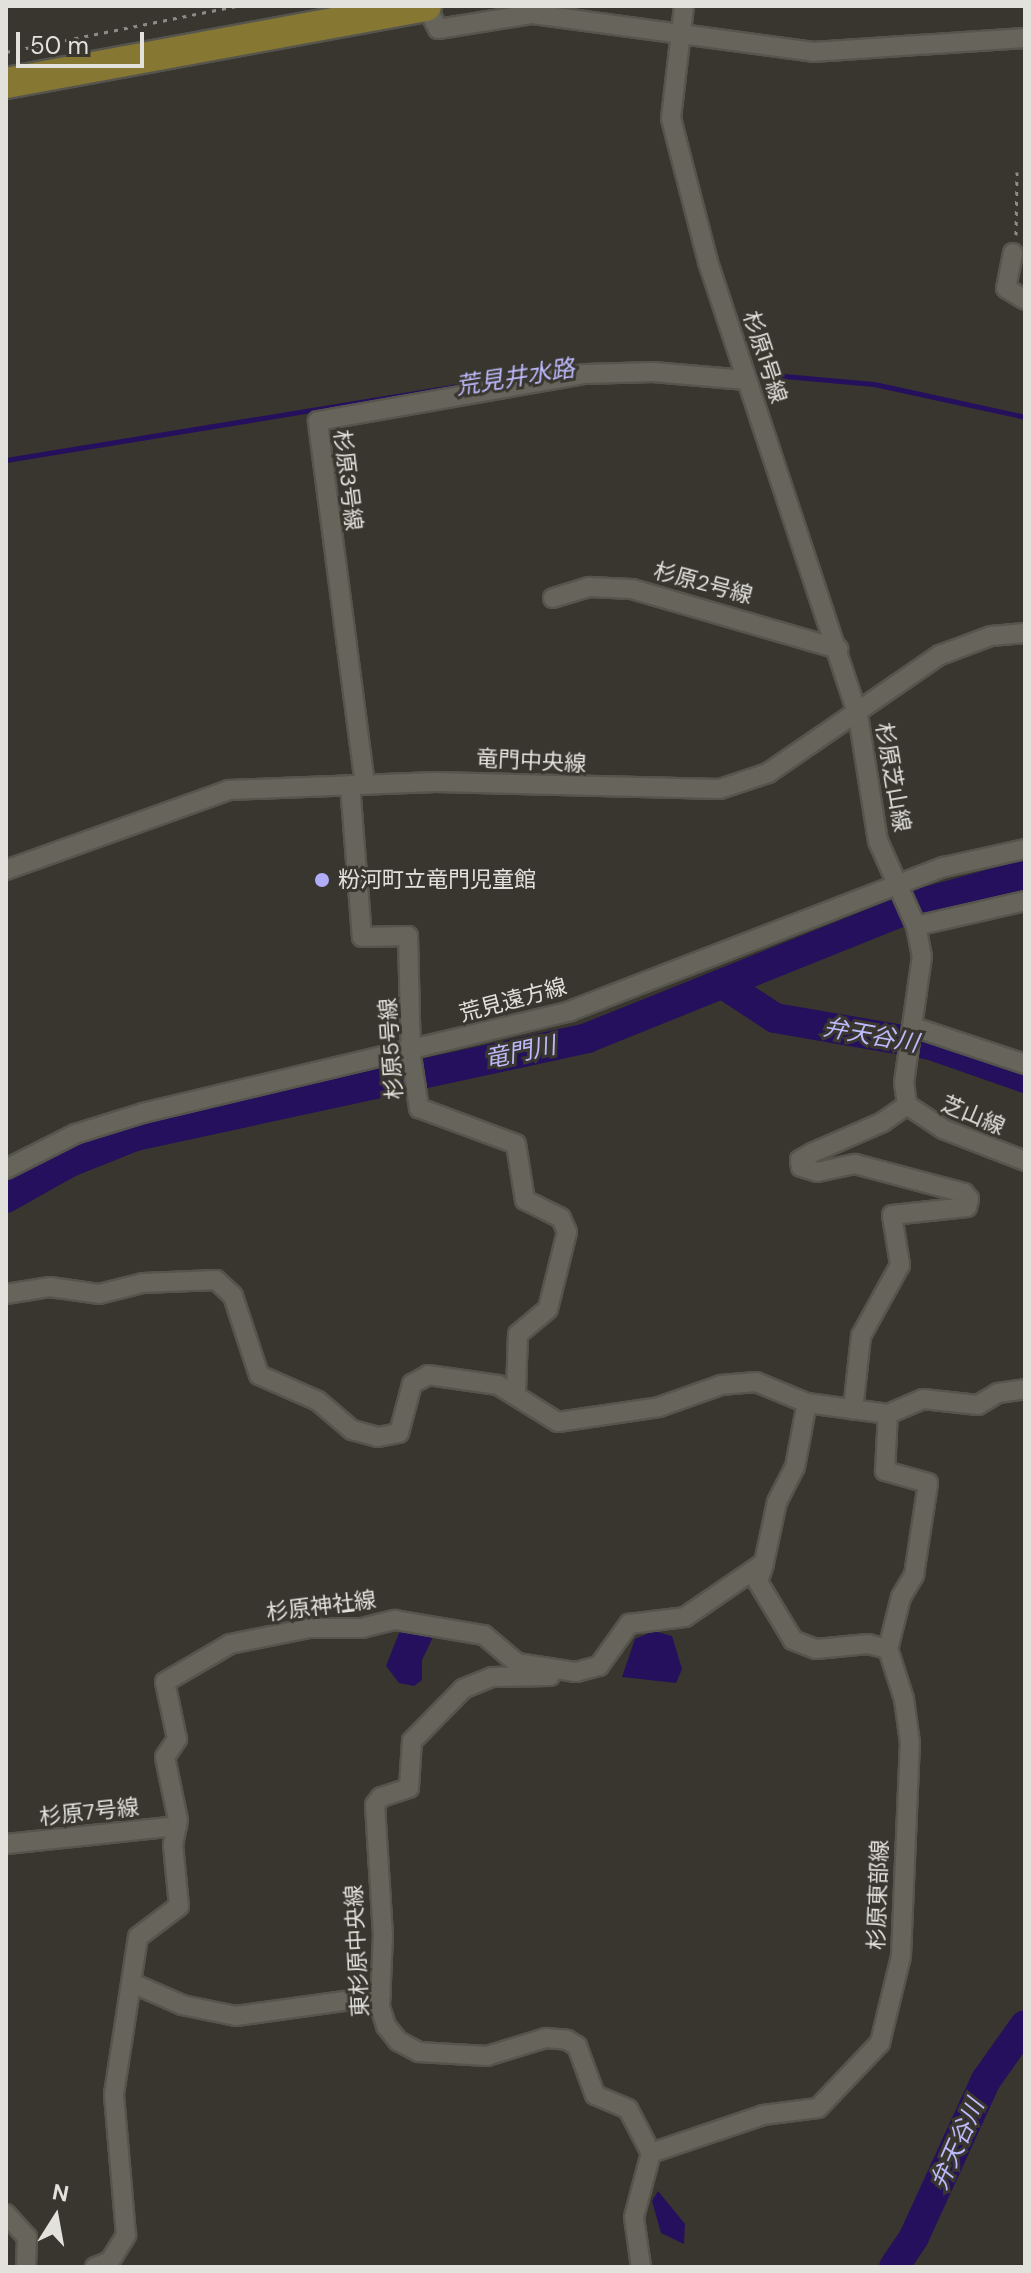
<!DOCTYPE html>
<html>
<head>
<meta charset="utf-8">
<style>
  body { margin:0 }
  #map { position:relative; width:1031px; height:2273px; overflow:hidden; background:#38362e; font-family:"DM Sans","Noto Sans JP",sans-serif }
  div>[style] { position:absolute }
  [style*='--x'] { left:calc(var(--x)*1px); top:calc(var(--y)*1px); width:calc(var(--w)*1px); rotate:calc(var(--a)*1deg) }
  .water>* { inset:0; background:#25105d }
  .stream>* { height:5px; margin:-2.5px; padding:0 2.5px; transform-origin:2.5px; border-radius:2.5px; background:#25105d }
  .river>* { height:30px; margin:-15px; padding:0 15px; transform-origin:15px; border-radius:15px; background:#25105d }
  .path>* { height:3px; margin-top:-1.5px; transform-origin:0; background:repeating-linear-gradient(90deg,#8d8b85 0 4px,transparent 0 10px) }
  .roads { filter:drop-shadow(2px 0 #56554d) drop-shadow(-2px 0 #56554d) drop-shadow(0 2px #56554d) drop-shadow(0 -2px #56554d) }
  .street>* { height:18px; margin:-9px; padding:0 9px; transform-origin:9px; border-radius:9px; background:#67645b }
  .primary>* { height:30px; margin:-15px; padding:0 15px; transform-origin:15px; border-radius:15px; background:#867733 }
  .dots>* { width:22px; height:22px; translate:-50% -50%; box-sizing:border-box; border:4px solid #38362e; border-radius:50% }
  span { translate:-50% -50%; white-space:nowrap; text-align:center; line-height:1.15; -webkit-text-stroke:6px #38362e; paint-order:stroke }
  .street-label { font-size:22px; color:#e2e1dc }
  .poi-label { font-size:22px; color:#e2e1dc }
  .left { translate:0 -50%; text-align:left }
  .water-label { font-size:24px; color:#bdb9fb; font-style:italic }
  .frame { position:absolute; inset:0; border:8px solid #e2e1dc; pointer-events:none }
  .north { position:absolute; left:16px; top:2177px; width:80px; height:80px; -webkit-text-stroke:6px #38362e; paint-order:stroke; rotate:11deg; font-size:22px; font-weight:700; line-height:32px; text-align:center; color:#e2e1dc }
  .north::after { content:''; display:block; margin:auto; width:28px; height:36px; background:#e2e1dc; clip-path:polygon(50% 0,100% 100%,50% 72%,0 100%) }
  .scale { position:absolute; left:16px; top:32px; width:128px; height:36px; box-sizing:border-box; border:4px solid #e2e1dc; border-top:0; padding-left:10px; font-size:24px; line-height:28px; white-space:nowrap; color:#e2e1dc; -webkit-text-stroke:6px #38362e; paint-order:stroke }
</style>
</head>
<body>
<div id="map">
  <div class="water">
    <div style="clip-path:polygon(410px 1627px,435px 1633px,422px 1660px,422px 1680px,414px 1686px,399px 1683px,386px 1666px,399px 1633px)"></div>
    <div style="clip-path:polygon(654px 1631px,672px 1636px,682px 1669px,676px 1683px,622px 1677px,635px 1639px)"></div>
    <div style="clip-path:polygon(658px 2191px,685px 2224px,684px 2244px,661px 2233px,652px 2201px)"></div>
  </div>
  <div class="stream">
    <div style="--x:750;--y:373;--w:124;--a:5.1"></div>
    <div style="--x:874;--y:384;--w:155;--a:12.3"></div>
    <div style="--x:6;--y:460;--w:550;--a:-9.31"></div>
  </div>
  <div class="river">
    <div style="--x:723;--y:984;--w:62;--a:33.2"></div>
    <div style="--x:775;--y:1018;--w:158;--a:9.8"></div>
    <div style="--x:931;--y:1045;--w:100;--a:19.3"></div>
    <div style="--x:6;--y:1198;--w:73;--a:-29.4"></div>
    <div style="--x:70;--y:1162;--w:70;--a:-21.8"></div>
    <div style="--x:135;--y:1136;--w:463;--a:-12.2"></div>
    <div style="--x:587;--y:1038;--w:361;--a:-21.9"></div>
    <div style="--x:922;--y:903;--w:107;--a:-15.2"></div>
    <div style="--x:894;--y:2267;--w:36;--a:-56"></div>
    <div style="--x:914;--y:2237;--w:173;--a:-65.4"></div>
    <div style="--x:986;--y:2080;--w:67;--a:-54.7"></div>
  </div>
  <div class="path">
    <div style="--x:6;--y:52;--w:236;--a:-11.3"></div>
    <div style="--x:1016;--y:235;--w:63;--a:-89.1"></div>
  </div>
  <div class="roads">
    <div class="street">
      <div style="--x:426;--y:6;--w:26;--a:62"></div>
      <div style="--x:438;--y:29;--w:96;--a:-9"></div>
      <div style="--x:533;--y:14;--w:283;--a:7.7"></div>
      <div style="--x:813;--y:52;--w:212;--a:-3.8"></div>
      <div style="--x:684;--y:6;--w:113;--a:96.6"></div>
      <div style="--x:671;--y:118;--w:25;--a:76"></div>
      <div style="--x:677;--y:142;--w:124;--a:75.5"></div>
      <div style="--x:708;--y:262;--w:477;--a:71.7"></div>
      <div style="--x:858;--y:715;--w:128;--a:81"></div>
      <div style="--x:878;--y:841;--w:93;--a:65.9"></div>
      <div style="--x:916;--y:926;--w:31;--a:79"></div>
      <div style="--x:922;--y:956;--w:128;--a:98.1"></div>
      <div style="--x:904;--y:1083;--w:22;--a:82"></div>
      <div style="--x:907;--y:1105;--w:29;--a:145"></div>
      <div style="--x:883;--y:1122;--w:77;--a:156.4"></div>
      <div style="--x:812;--y:1153;--w:14;--a:150"></div>
      <div style="--x:800;--y:1160;--w:7;--a:82"></div>
      <div style="--x:801;--y:1167;--w:17;--a:17"></div>
      <div style="--x:817;--y:1172;--w:39;--a:-12"></div>
      <div style="--x:855;--y:1164;--w:113;--a:14.9"></div>
      <div style="--x:964;--y:1193;--w:8;--a:50"></div>
      <div style="--x:969;--y:1199;--w:8;--a:104"></div>
      <div style="--x:967;--y:1207;--w:75;--a:173.9"></div>
      <div style="--x:892;--y:1215;--w:51;--a:80.9"></div>
      <div style="--x:900;--y:1265;--w:81;--a:118.8"></div>
      <div style="--x:861;--y:1336;--w:74;--a:96.2"></div>
      <div style="--x:1013;--y:253;--w:36;--a:101"></div>
      <div style="--x:1006;--y:288;--w:22;--a:32"></div>
      <div style="--x:553;--y:598;--w:38;--a:-17"></div>
      <div style="--x:589;--y:587;--w:43;--a:2.7"></div>
      <div style="--x:632;--y:589;--w:215;--a:16.2"></div>
      <div style="--x:350;--y:785;--w:152;--a:85.5"></div>
      <div style="--x:362;--y:937;--w:46;--a:-1.2"></div>
      <div style="--x:408;--y:936;--w:120;--a:88.6"></div>
      <div style="--x:411;--y:1056;--w:53;--a:81.3"></div>
      <div style="--x:419;--y:1108;--w:103;--a:20.4"></div>
      <div style="--x:516;--y:1144;--w:57;--a:80.9"></div>
      <div style="--x:525;--y:1200;--w:40;--a:26.6"></div>
      <div style="--x:561;--y:1218;--w:15;--a:67"></div>
      <div style="--x:567;--y:1232;--w:79;--a:103.9"></div>
      <div style="--x:548;--y:1309;--w:39;--a:140"></div>
      <div style="--x:518;--y:1334;--w:58;--a:92"></div>
      <div style="--x:365;--y:785;--w:367;--a:-97.4"></div>
      <div style="--x:318;--y:421;--w:271;--a:-10"></div>
      <div style="--x:585;--y:374;--w:68;--a:-1.7"></div>
      <div style="--x:653;--y:372;--w:93;--a:4.9"></div>
      <div style="--x:6;--y:870;--w:237;--a:-19.7"></div>
      <div style="--x:229;--y:790;--w:207;--a:-2.2"></div>
      <div style="--x:436;--y:782;--w:284;--a:1.4"></div>
      <div style="--x:720;--y:789;--w:51;--a:-18.4"></div>
      <div style="--x:768;--y:773;--w:209;--a:-34.5"></div>
      <div style="--x:940;--y:655;--w:54;--a:-20.4"></div>
      <div style="--x:991;--y:636;--w:34;--a:-5"></div>
      <div style="--x:916;--y:926;--w:112;--a:-12.9"></div>
      <div style="--x:914;--y:1027;--w:117;--a:18.4"></div>
      <div style="--x:907;--y:1105;--w:43;--a:33.7"></div>
      <div style="--x:943;--y:1129;--w:88;--a:21.3"></div>
      <div style="--x:6;--y:1169;--w:77;--a:-26.9"></div>
      <div style="--x:75;--y:1134;--w:71;--a:-17.2"></div>
      <div style="--x:143;--y:1113;--w:439;--a:-13.4"></div>
      <div style="--x:570;--y:1011;--w:401;--a:-21.1"></div>
      <div style="--x:944;--y:867;--w:83;--a:-12.5"></div>
      <div style="--x:6;--y:1294;--w:45;--a:-9"></div>
      <div style="--x:50;--y:1287;--w:49;--a:8.1"></div>
      <div style="--x:99;--y:1294;--w:45;--a:-14"></div>
      <div style="--x:143;--y:1283;--w:73;--a:-2.4"></div>
      <div style="--x:216;--y:1280;--w:23;--a:43"></div>
      <div style="--x:233;--y:1296;--w:83;--a:71.8"></div>
      <div style="--x:259;--y:1375;--w:64;--a:23.8"></div>
      <div style="--x:318;--y:1401;--w:45;--a:40.5"></div>
      <div style="--x:352;--y:1430;--w:27;--a:15"></div>
      <div style="--x:378;--y:1437;--w:21;--a:-11"></div>
      <div style="--x:399;--y:1433;--w:51;--a:-75.1"></div>
      <div style="--x:412;--y:1384;--w:18;--a:-29"></div>
      <div style="--x:428;--y:1375;--w:71;--a:8.1"></div>
      <div style="--x:498;--y:1385;--w:70;--a:31.7"></div>
      <div style="--x:558;--y:1422;--w:102;--a:-8.4"></div>
      <div style="--x:659;--y:1407;--w:66;--a:-19.5"></div>
      <div style="--x:721;--y:1385;--w:35;--a:-5"></div>
      <div style="--x:756;--y:1382;--w:55;--a:22.4"></div>
      <div style="--x:807;--y:1403;--w:82;--a:7.7"></div>
      <div style="--x:888;--y:1414;--w:38;--a:-23"></div>
      <div style="--x:923;--y:1399;--w:55;--a:6.2"></div>
      <div style="--x:978;--y:1405;--w:23;--a:-31"></div>
      <div style="--x:998;--y:1393;--w:27;--a:-8"></div>
      <div style="--x:888;--y:1649;--w:54;--a:-76"></div>
      <div style="--x:901;--y:1597;--w:26;--a:-59"></div>
      <div style="--x:914;--y:1575;--w:93;--a:-81.3"></div>
      <div style="--x:928;--y:1483;--w:45;--a:-164.4"></div>
      <div style="--x:885;--y:1471;--w:57;--a:-87"></div>
      <div style="--x:550;--y:1676;--w:58;--a:179"></div>
      <div style="--x:492;--y:1677;--w:31;--a:158"></div>
      <div style="--x:463;--y:1689;--w:73;--a:134.4"></div>
      <div style="--x:412;--y:1741;--w:47;--a:93.7"></div>
      <div style="--x:409;--y:1788;--w:29;--a:162"></div>
      <div style="--x:381;--y:1797;--w:10;--a:127"></div>
      <div style="--x:375;--y:1805;--w:129;--a:86.5"></div>
      <div style="--x:383;--y:1934;--w:73;--a:92.4"></div>
      <div style="--x:380;--y:2007;--w:20;--a:72"></div>
      <div style="--x:386;--y:2026;--w:19;--a:51"></div>
      <div style="--x:398;--y:2041;--w:24;--a:28"></div>
      <div style="--x:419;--y:2052;--w:68;--a:3.4"></div>
      <div style="--x:487;--y:2056;--w:62;--a:-17"></div>
      <div style="--x:546;--y:2038;--w:21;--a:5"></div>
      <div style="--x:567;--y:2040;--w:12;--a:31"></div>
      <div style="--x:577;--y:2046;--w:52;--a:69.8"></div>
      <div style="--x:595;--y:2095;--w:36;--a:23"></div>
      <div style="--x:628;--y:2109;--w:50;--a:62.4"></div>
      <div style="--x:6;--y:1844;--w:172;--a:-6"></div>
      <div style="--x:132;--y:1983;--w:55;--a:23.7"></div>
      <div style="--x:182;--y:2005;--w:55;--a:11.5"></div>
      <div style="--x:236;--y:2016;--w:146;--a:-7.9"></div>
      <div style="--x:6;--y:2214;--w:31;--a:48"></div>
      <div style="--x:27;--y:2237;--w:30;--a:92"></div>
      <div style="--x:95;--y:2267;--w:16;--a:-22"></div>
      <div style="--x:110;--y:2261;--w:31;--a:-58"></div>
      <div style="--x:126;--y:2235;--w:142;--a:-94.9"></div>
      <div style="--x:114;--y:2094;--w:159;--a:-81.3"></div>
      <div style="--x:138;--y:1937;--w:51;--a:-37.1"></div>
      <div style="--x:179;--y:1906;--w:61;--a:-95.6"></div>
      <div style="--x:173;--y:1845;--w:25;--a:-79"></div>
      <div style="--x:178;--y:1820;--w:64;--a:-101.7"></div>
      <div style="--x:165;--y:1757;--w:22;--a:-56"></div>
      <div style="--x:177;--y:1739;--w:58;--a:-101.9"></div>
      <div style="--x:165;--y:1682;--w:75;--a:-30.3"></div>
      <div style="--x:230;--y:1644;--w:81;--a:-11.4"></div>
      <div style="--x:309;--y:1628;--w:53;--a:0"></div>
      <div style="--x:362;--y:1628;--w:34;--a:-14"></div>
      <div style="--x:395;--y:1620;--w:90;--a:9.6"></div>
      <div style="--x:484;--y:1635;--w:43;--a:40.3"></div>
      <div style="--x:517;--y:1663;--w:60;--a:8.7"></div>
      <div style="--x:576;--y:1672;--w:24;--a:-15"></div>
      <div style="--x:599;--y:1666;--w:52;--a:-54.5"></div>
      <div style="--x:629;--y:1624;--w:56;--a:-7.1"></div>
      <div style="--x:685;--y:1617;--w:96;--a:-34.4"></div>
      <div style="--x:764;--y:1563;--w:62;--a:-78"></div>
      <div style="--x:777;--y:1502;--w:39;--a:-63"></div>
      <div style="--x:795;--y:1467;--w:65;--a:-79.4"></div>
      <div style="--x:641;--y:2267;--w:50;--a:-98"></div>
      <div style="--x:634;--y:2217;--w:66;--a:-75.1"></div>
      <div style="--x:651;--y:2153;--w:118;--a:-18.7"></div>
      <div style="--x:763;--y:2115;--w:55;--a:-7.3"></div>
      <div style="--x:818;--y:2108;--w:90;--a:-46.4"></div>
      <div style="--x:880;--y:2043;--w:89;--a:-76.4"></div>
      <div style="--x:901;--y:1956;--w:213;--a:-87.6"></div>
      <div style="--x:910;--y:1743;--w:44;--a:-97.8"></div>
      <div style="--x:904;--y:1699;--w:52;--a:-107.7"></div>
      <div style="--x:888;--y:1649;--w:21;--a:-166"></div>
      <div style="--x:868;--y:1644;--w:52;--a:174.5"></div>
      <div style="--x:816;--y:1649;--w:25;--a:-159"></div>
      <div style="--x:793;--y:1640;--w:68;--a:-121.1"></div>
      <div style="--x:758;--y:1582;--w:20;--a:-72"></div>
    </div>
    <div class="primary">
      <div style="--x:6;--y:83;--w:427;--a:-10.4"></div>
    </div>
  </div>
  <div class="dots">
    <div style="left:322px;top:880px;background:#b2adf9"></div>
  </div>
  <div class="street-label">
    <span style="left:765px;top:357px;rotate:72deg">杉原1号線</span>
    <span style="left:348px;top:480px;rotate:83deg">杉原3号線</span>
    <span style="left:703px;top:583px;rotate:15deg">杉原2号線</span>
    <span style="left:531px;top:761px;rotate:3deg">竜門中央線</span>
    <span style="left:893px;top:777px;rotate:80deg">杉原芝山線</span>
    <span style="left:513px;top:1000px;rotate:-15deg">荒見遠方線</span>
    <span style="left:391px;top:1049px;rotate:-94deg">杉原5号線</span>
    <span style="left:973px;top:1115px;rotate:23deg">芝山線</span>
    <span style="left:321px;top:1606px;rotate:-7deg">杉原神社線</span>
    <span style="left:89px;top:1812px;rotate:-6deg">杉原7号線</span>
    <span style="left:878px;top:1895px;rotate:-88deg">杉原東部線</span>
    <span style="left:357px;top:1951px;rotate:-93deg">東杉原中央線</span>
  </div>
  <div class="poi-label">
    <span class="left" style="left:338px;top:880px">粉河町立竜門児童館</span>
  </div>
  <div class="water-label">
    <span style="left:515px;top:377px;rotate:-9deg">荒見井水路</span>
    <span style="left:871px;top:1035px;rotate:10deg">弁天谷川</span>
    <span style="left:520px;top:1052px;rotate:-12deg">竜門川</span>
    <span style="left:957px;top:2144px;rotate:-66deg">弁天谷川</span>
  </div>
  <div class="frame"></div>
  <div class="north">N</div>
  <div class="scale">50 m</div>
</div>
</body>
</html>
